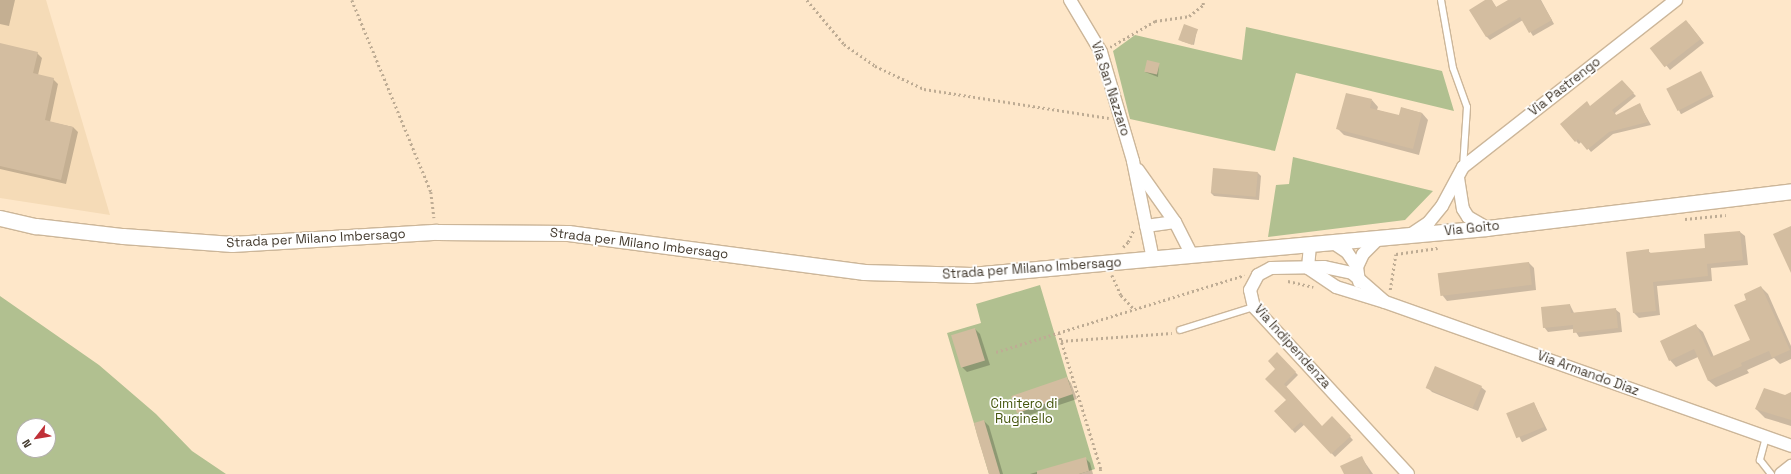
<!DOCTYPE html>
<html>
<head>
<meta charset="utf-8">
<style>
  body { margin:0 }
  #map { position:relative; width:1791px; height:474px; overflow:hidden; background:#fee7c9; font-family:"Space Grotesk",sans-serif }
  div>[style] { position:absolute }
  [style*='--x'] { left:calc(var(--x)*1px); top:calc(var(--y)*1px); width:calc(var(--w)*1px); rotate:calc(var(--a)*1deg) }
  .built>* { inset:0; background:#f5dbb7 }
  .green>* { inset:0; background:#b1c090 }
  .shadow>* { inset:0; background:#0003; transform-origin:0 0 }
  .building>* { inset:0; background:#d3bda0; transform-origin:0 0 }
  .path>* { height:2.5px; margin-top:-1.25px; transform-origin:0; background:repeating-linear-gradient(90deg,#beac94 0 2px,transparent 0 5px) }
  .roads { filter:drop-shadow(1px 0 #ccb699) drop-shadow(-1px 0 #ccb699) drop-shadow(0 1px #ccb699) drop-shadow(0 -1px #ccb699) }
  .service>* { height:6px; margin:-3px; padding:0 3px; transform-origin:3px; border-radius:3px; background:#fff }
  .minor>* { height:12px; margin:-6px; padding:0 6px; transform-origin:6px; border-radius:6px; background:#fff }
  .tertiary>* { height:15px; margin:-7.5px; padding:0 7.5px; transform-origin:7.5px; border-radius:7.5px; background:#fff }
  span { translate:-50% -50%; white-space:nowrap; text-align:center; line-height:1.15; -webkit-text-stroke:3.5px #fff; paint-order:stroke }
  .street-label { font-size:13px; color:#42392d }
  .park-label { font-size:13px; color:#44550c }
  .north { position:absolute; left:16px; top:418px; width:40px; height:40px; box-sizing:border-box; background:#fff; border:1px solid #b3b0ab; border-radius:50%; rotate:239deg; font-size:11px; font-weight:700; line-height:16px; text-align:center; color:#42392d }
  .north::after { content:''; display:block; margin:auto; width:14px; height:18px; background:#c03038; clip-path:polygon(50% 0,100% 100%,50% 72%,0 100%) }
</style>
</head>
<body>
<div id="map">
  <div class="built">
    <div style="clip-path:polygon(0 0,46px 0,110px 215px,0 198px)"></div>
  </div>
  <div class="green">
    <div style="clip-path:polygon(1246px 27px,1442px 71px,1454px 111px,1296px 73px,1275px 151px,1130px 119px,1113px 51px,1135px 35px,1242px 60px)"></div>
    <div style="clip-path:polygon(1293px 157px,1433px 191px,1405px 220px,1268px 237px,1276px 185px,1289px 184px)"></div>
    <div style="clip-path:polygon(1040px 285px,1095px 469px,1079px 474px,989px 474px,947px 333px,981px 323px,976px 304px)"></div>
    <div style="clip-path:polygon(evenodd,0 296px,99px 365px,156px 414px,192px 451px,226px 474px,0 474px,0 296px,24px 426px,48px 426px,48px 450px,24px 450px,24px 426px)"></div>
  </div>
  <div class="shadow">
    <div style="clip-path:polygon(0 0,15px 0,9px 26px,0 24px)"></div>
    <div style="clip-path:polygon(1487px 0,1491px 0,1497px 8px,1510px 0,1541px 0,1554px 24px,1533px 36px,1523px 20px,1490px 40px,1486px 36px)"></div>
    <div style="clip-path:polygon(1689px 24px,1704px 43px,1670px 70px,1652px 48px)"></div>
    <div style="clip-path:polygon(1197px 30px,1194px 45px,1181px 41px)"></div>
    <div style="clip-path:polygon(0 44px,37px 53px,42px 58px,38px 75px,53px 79px,58px 84px,50px 122px,73px 127px,78px 132px,66px 184px,0 169px)"></div>
    <div style="clip-path:polygon(1159px 64px,1158px 77px,1145px 72px)"></div>
    <div style="left:1701px;top:73px;width:27px;height:37px;rotate:62deg"></div>
    <div style="clip-path:polygon(1622px 82px,1636px 96px,1615px 113px,1616px 116px,1639px 104px,1651px 125px,1613px 134px,1591px 152px,1582px 141px,1579px 144px,1576px 141px,1591px 107px)"></div>
    <div style="clip-path:polygon(1372px 100px,1378px 107px,1377px 110px,1399px 116px,1402px 108px,1422px 113px,1428px 120px,1419px 155px,1344px 135px,1338px 129px)"></div>
    <div style="clip-path:polygon(1258px 173px,1261px 176px,1259px 200px,1214px 196px,1211px 193px)"></div>
    <div style="clip-path:polygon(1740px 232px,1745px 236px,1748px 265px,1711px 268px,1712px 281px,1657px 286px,1660px 315px,1639px 318px,1634px 313px,1648px 251px,1652px 254px,1706px 249px)"></div>
    <div style="clip-path:polygon(1529px 263px,1534px 268px,1536px 290px,1447px 301px,1443px 296px,1440px 274px)"></div>
    <div style="clip-path:polygon(1761px 287px,1768px 294px,1791px 346px,1791px 359px,1780px 364px,1774px 358px,1747px 370px,1749px 373px,1716px 387px,1709px 381px,1698px 357px,1676px 367px,1670px 360px,1696px 326px,1703px 332px,1714px 357px,1751px 341px,1747px 300px)"></div>
    <div style="clip-path:polygon(1570px 305px,1574px 313px,1615px 309px,1620px 313px,1622px 332px,1579px 337px,1574px 329px,1548px 332px,1544px 327px)"></div>
    <div style="clip-path:polygon(975px 329px,980px 334px,990px 365px,967px 372px,962px 367px)"></div>
    <div style="clip-path:polygon(1277px 354px,1298px 375px,1286px 387px,1322px 427px,1332px 417px,1353px 440px,1335px 457px,1305px 424px,1295px 433px,1275px 411px,1287px 400px,1276px 369px)"></div>
    <div style="clip-path:polygon(1067px 378px,1071px 383px,1077px 399px,1023px 417px,1018px 412px)"></div>
    <div style="clip-path:polygon(1427px 387px,1481px 387px,1486px 391px,1478px 411px,1432px 392px)"></div>
    <div style="clip-path:polygon(1791px 393px,1791px 426px,1765px 418px,1756px 409px)"></div>
    <div style="left:1534px;top:403px;width:30px;height:28px;rotate:64deg"></div>
    <div style="clip-path:polygon(984px 421px,989px 426px,1003px 474px,990px 474px)"></div>
    <div style="clip-path:polygon(1361px 457px,1373px 474px,1345px 474px)"></div>
    <div style="clip-path:polygon(1085px 458px,1090px 463px,1093px 474px,1030px 474px)"></div>
  </div>
  <div class="building">
    <div style="clip-path:polygon(1485px 0,1492px 0,1496px 7px,1508px 0,1540px 0,1552px 20px,1529px 33px,1520px 17px,1486px 37px,1469px 10px)"></div>
    <div style="left:1686px;top:20px;width:24px;height:46px;rotate:52deg"></div>
    <div style="left:1184px;top:24px;width:15px;height:17px;rotate:20deg"></div>
    <div style="clip-path:polygon(0 43px,38px 52px,33px 73px,54px 78px,45px 120px,73px 127px,61px 180px,0 166px)"></div>
    <div style="left:1147px;top:60px;width:13px;height:12px;rotate:13deg"></div>
    <div style="left:1701px;top:71px;width:25px;height:39px;rotate:63deg"></div>
    <div style="clip-path:polygon(1622px 80px,1634px 93px,1612px 110px,1616px 115px,1640px 103px,1648px 122px,1609px 132px,1587px 150px,1578px 139px,1575px 142px,1560px 124px,1587px 101px,1590px 106px)"></div>
    <div style="clip-path:polygon(1346px 93px,1372px 99px,1370px 108px,1399px 115px,1401px 107px,1422px 113px,1413px 149px,1336px 129px)"></div>
    <div style="left:1213px;top:168px;width:45px;height:25px;rotate:5deg"></div>
    <div style="clip-path:polygon(1791px 226px,1791px 273px,1773px 234px)"></div>
    <div style="clip-path:polygon(1740px 231px,1743px 260px,1707px 264px,1708px 276px,1653px 282px,1656px 311px,1633px 313px,1626px 252px,1649px 249px,1649px 253px,1705px 248px,1704px 234px)"></div>
    <div style="left:1529px;top:262px;width:23px;height:92px;rotate:83deg"></div>
    <div style="clip-path:polygon(1761px 286px,1790px 350px,1772px 358px,1769px 351px,1741px 363px,1742px 366px,1708px 381px,1694px 349px,1669px 361px,1660px 341px,1696px 324px,1711px 357px,1750px 340px,1734px 305px,1746px 300px,1744px 294px)"></div>
    <div style="clip-path:polygon(1570px 304px,1571px 313px,1616px 308px,1618px 328px,1573px 333px,1573px 325px,1543px 328px,1541px 307px)"></div>
    <div style="left:975px;top:328px;width:34px;height:25px;rotate:73deg"></div>
    <div style="clip-path:polygon(1277px 352px,1296px 372px,1284px 384px,1322px 426px,1332px 416px,1351px 436px,1331px 454px,1301px 422px,1292px 430px,1274px 411px,1286px 400px,1265px 379px,1275px 369px,1268px 361px)"></div>
    <div style="left:1435px;top:366px;width:51px;height:24px;rotate:23deg"></div>
    <div style="left:1067px;top:377px;width:18px;height:59px;rotate:71deg"></div>
    <div style="clip-path:polygon(1764px 388px,1785px 395px,1791px 392px,1791px 420px,1755px 409px)"></div>
    <div style="left:1534px;top:402px;width:27px;height:30px;rotate:68deg"></div>
    <div style="clip-path:polygon(984px 420px,1000px 474px,989px 474px,977px 435px,974px 423px)"></div>
    <div style="clip-path:polygon(1362px 456px,1370px 474px,1344px 474px,1340px 466px)"></div>
    <div style="clip-path:polygon(1086px 457px,1089px 471px,1079px 474px,1037px 474px,1037px 471px)"></div>
  </div>
  <div class="path">
    <div style="--x:352;--y:0;--w:208;--a:67.6"></div>
    <div style="--x:431;--y:192;--w:26;--a:83"></div>
    <div style="--x:807;--y:0;--w:57;--a:49.9"></div>
    <div style="--x:844;--y:44;--w:38;--a:35"></div>
    <div style="--x:875;--y:66;--w:54;--a:25.1"></div>
    <div style="--x:924;--y:89;--w:187;--a:8.9"></div>
    <div style="--x:1110;--y:47;--w:52;--a:-30"></div>
    <div style="--x:1155;--y:21;--w:34;--a:-8"></div>
    <div style="--x:1189;--y:16;--w:18;--a:-38"></div>
    <div style="--x:1203;--y:5;--w:5;--a:-90"></div>
    <div style="--x:1685;--y:219;--w:41;--a:-5.6"></div>
    <div style="--x:1123;--y:247;--w:7;--a:-45"></div>
    <div style="--x:1128;--y:242;--w:14;--a:-65"></div>
    <div style="--x:1112;--y:275;--w:22;--a:66"></div>
    <div style="--x:1121;--y:295;--w:18;--a:47"></div>
    <div style="--x:1288;--y:281;--w:26;--a:13"></div>
    <div style="--x:1390;--y:290;--w:36;--a:-81"></div>
    <div style="--x:1396;--y:254;--w:42;--a:-8.1"></div>
    <div style="--x:1059;--y:333;--w:142;--a:72.8"></div>
    <div style="--x:1101;--y:469;--w:5;--a:101"></div>
    <div style="--x:1061;--y:341;--w:111;--a:-4.1"></div>
    <div style="--x:996;--y:352;--w:260;--a:-17.2"></div>
  </div>
  <div class="roads">
    <div class="service">
      <div style="--x:1441;--y:0;--w:69;--a:80"></div>
      <div style="--x:1453;--y:68;--w:41;--a:70.3"></div>
      <div style="--x:1467;--y:107;--w:60;--a:93.8"></div>
      <div style="--x:1180;--y:330;--w:77;--a:-17.3"></div>
      <div style="--x:1766;--y:437;--w:24;--a:105"></div>
      <div style="--x:1760;--y:460;--w:18;--a:52"></div>
    </div>
    <div class="minor">
      <div style="--x:1070;--y:0;--w:61;--a:59.2"></div>
      <div style="--x:1101;--y:52;--w:114;--a:73.6"></div>
      <div style="--x:1133;--y:161;--w:100;--a:78.5"></div>
      <div style="--x:1138;--y:170;--w:64;--a:54.6"></div>
      <div style="--x:1175;--y:222;--w:38;--a:63"></div>
      <div style="--x:1458;--y:178;--w:31;--a:81"></div>
      <div style="--x:1463;--y:209;--w:9;--a:58"></div>
      <div style="--x:1468;--y:217;--w:22;--a:30"></div>
      <div style="--x:1146;--y:226;--w:29;--a:-8"></div>
      <div style="--x:1410;--y:235;--w:23;--a:-34"></div>
      <div style="--x:1429;--y:222;--w:21;--a:-51"></div>
      <div style="--x:1442;--y:206;--w:44;--a:-61.7"></div>
      <div style="--x:1463;--y:167;--w:271;--a:-38.1"></div>
      <div style="--x:1332;--y:242;--w:18;--a:34"></div>
      <div style="--x:1347;--y:252;--w:18;--a:56"></div>
      <div style="--x:1357;--y:267;--w:15;--a:82"></div>
      <div style="--x:1357;--y:267;--w:14;--a:-65"></div>
      <div style="--x:1363;--y:254;--w:23;--a:-45"></div>
      <div style="--x:1308;--y:268;--w:34;--a:34"></div>
      <div style="--x:1336;--y:287;--w:51;--a:17"></div>
      <div style="--x:1385;--y:302;--w:431;--a:19.5"></div>
      <div style="--x:1308;--y:268;--w:24;--a:-85"></div>
      <div style="--x:1384;--y:301;--w:43;--a:-138.8"></div>
      <div style="--x:1352;--y:273;--w:29;--a:-168"></div>
      <div style="--x:1324;--y:267;--w:53;--a:178.9"></div>
      <div style="--x:1271;--y:268;--w:15;--a:152"></div>
      <div style="--x:1258;--y:275;--w:17;--a:118"></div>
      <div style="--x:1250;--y:290;--w:17;--a:77"></div>
      <div style="--x:1254;--y:307;--w:227;--a:47.3"></div>
      <div style="--x:1781;--y:474;--w:13;--a:-39"></div>
    </div>
    <div class="tertiary">
      <div style="--x:0;--y:218;--w:37;--a:13"></div>
      <div style="--x:36;--y:226;--w:88;--a:6.6"></div>
      <div style="--x:123;--y:236;--w:109;--a:4.2"></div>
      <div style="--x:232;--y:244;--w:205;--a:-3.4"></div>
      <div style="--x:437;--y:232;--w:131;--a:0.4"></div>
      <div style="--x:568;--y:233;--w:299;--a:7.5"></div>
      <div style="--x:864;--y:272;--w:107;--a:1.6"></div>
      <div style="--x:971;--y:275;--w:518;--a:-5.2"></div>
      <div style="--x:1487;--y:228;--w:306;--a:-6.9"></div>
    </div>
  </div>
  <div class="street-label">
    <span style="left:1565px;top:87px;rotate:-38deg">Via Pastrengo</span>
    <span style="left:1110px;top:89px;rotate:72deg">Via San Nazzaro</span>
    <span style="left:1472px;top:229px;rotate:-6deg">Via Goito</span>
    <span style="left:316px;top:239px;rotate:-3deg">Strada per Milano Imbersago</span>
    <span style="left:639px;top:244px;rotate:7deg">Strada per Milano Imbersago</span>
    <span style="left:1032px;top:269px;rotate:-4deg">Strada per Milano Imbersago</span>
    <span style="left:1292px;top:347px;rotate:48deg">Via Indipendenza</span>
    <span style="left:1588px;top:374px;rotate:20deg">Via Armando Diaz</span>
  </div>
  <div class="park-label">
    <span style="left:1024px;top:412px">Cimitero di<br>Ruginello</span>
  </div>
  <div class="north">N</div>
</div>
</body>
</html>
